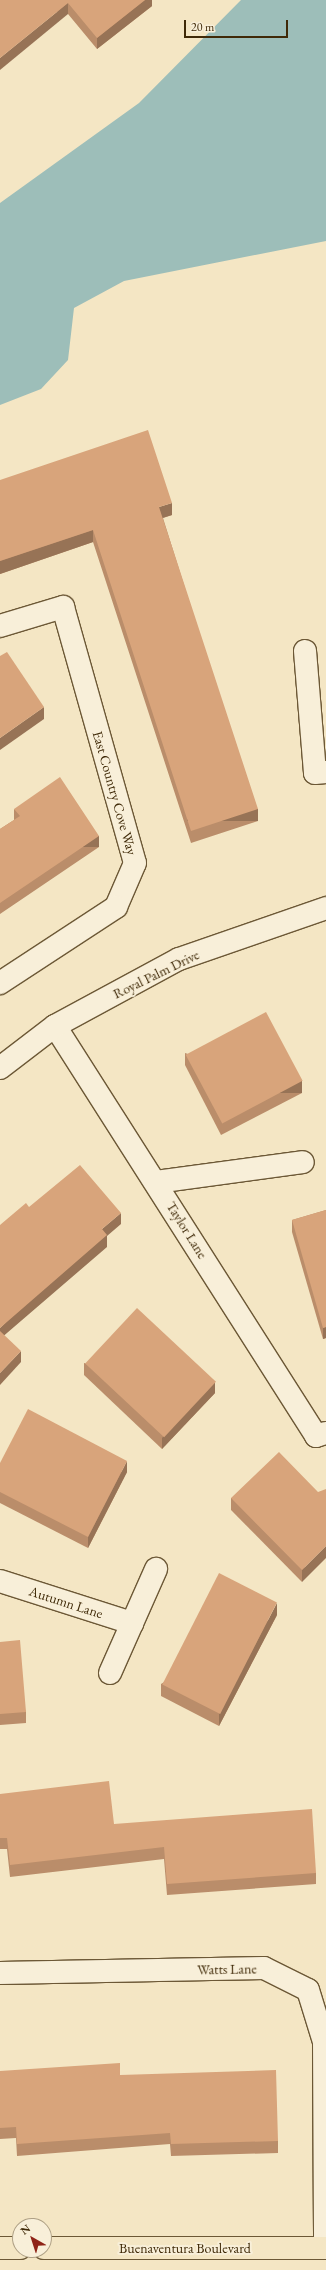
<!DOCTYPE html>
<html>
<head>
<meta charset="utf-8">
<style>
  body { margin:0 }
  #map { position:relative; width:326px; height:2270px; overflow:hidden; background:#f4e6c4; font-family:"EB Garamond",serif }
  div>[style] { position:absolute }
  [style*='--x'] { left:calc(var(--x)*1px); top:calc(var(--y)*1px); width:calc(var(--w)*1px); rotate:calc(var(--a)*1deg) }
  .water>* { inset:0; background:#9dbeb9 }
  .roads { filter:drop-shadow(1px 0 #6c5836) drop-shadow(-1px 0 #6c5836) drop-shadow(0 1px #6c5836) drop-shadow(0 -1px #6c5836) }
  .minor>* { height:22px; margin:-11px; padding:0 11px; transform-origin:11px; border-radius:11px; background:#f8efd9 }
  .major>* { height:22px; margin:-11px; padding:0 11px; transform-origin:11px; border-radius:11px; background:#f4e6c4 }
  .wall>* { inset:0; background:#ba8d6a }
  .shaded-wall>* { inset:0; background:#977356; transform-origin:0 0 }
  .building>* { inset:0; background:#d8a47b; transform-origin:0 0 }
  span { translate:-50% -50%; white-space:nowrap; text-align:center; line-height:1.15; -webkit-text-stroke:4px #f8efd9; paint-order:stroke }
  .street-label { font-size:14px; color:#3f2907 }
  .north { position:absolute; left:12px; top:2218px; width:40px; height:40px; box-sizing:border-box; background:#f8efd9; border:1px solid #aea085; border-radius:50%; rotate:321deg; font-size:11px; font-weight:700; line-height:16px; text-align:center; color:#3f2907 }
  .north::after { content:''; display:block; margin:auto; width:14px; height:18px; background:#8f2418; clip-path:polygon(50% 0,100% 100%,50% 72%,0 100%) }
  .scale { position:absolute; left:184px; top:20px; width:104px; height:18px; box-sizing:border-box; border:2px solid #3f2907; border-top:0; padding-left:5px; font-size:12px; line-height:14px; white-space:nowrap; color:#3f2907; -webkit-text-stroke:3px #f8efd9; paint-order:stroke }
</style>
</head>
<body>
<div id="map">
  <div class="water">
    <div style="clip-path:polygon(241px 0,326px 0,326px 241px,124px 281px,74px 308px,68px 360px,41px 389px,0 405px,0 203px,139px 103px)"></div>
  </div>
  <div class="roads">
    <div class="minor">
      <div style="--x:0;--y:626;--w:66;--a:-16.8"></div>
      <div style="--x:63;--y:607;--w:266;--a:74.3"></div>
      <div style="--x:135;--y:863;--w:48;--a:113.4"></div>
      <div style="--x:116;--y:907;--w:139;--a:146.8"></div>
      <div style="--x:305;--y:651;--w:122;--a:85.3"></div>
      <div style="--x:315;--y:773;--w:11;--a:-5"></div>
      <div style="--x:55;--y:1026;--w:486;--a:57.5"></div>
      <div style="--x:316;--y:1436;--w:10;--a:-17"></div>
      <div style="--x:0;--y:1068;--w:69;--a:-37.4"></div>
      <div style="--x:55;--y:1026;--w:141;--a:-28.4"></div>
      <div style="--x:179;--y:959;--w:156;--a:-19.1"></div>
      <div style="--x:156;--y:1182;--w:148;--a:-7.7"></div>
      <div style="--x:0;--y:1581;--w:139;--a:17.7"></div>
      <div style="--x:110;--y:1673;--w:114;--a:-66.1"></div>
      <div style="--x:0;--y:1973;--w:264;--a:-1.1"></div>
      <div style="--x:264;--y:1968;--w:49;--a:26.6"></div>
      <div style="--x:308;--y:1990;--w:54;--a:72.9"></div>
      <div style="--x:324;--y:2042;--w:206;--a:89.7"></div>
    </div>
    <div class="major">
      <div style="--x:0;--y:2248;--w:20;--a:0"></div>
      <div style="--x:44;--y:2248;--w:282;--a:0"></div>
    </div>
  </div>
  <div class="wall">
    <div style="clip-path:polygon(0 0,152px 0,152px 6px,97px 49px,68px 14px)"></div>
    <div style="clip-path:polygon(0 480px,172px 515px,163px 518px,258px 821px,191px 843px,93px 542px,0 574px)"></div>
    <div style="clip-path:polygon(14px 809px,99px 847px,0 914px,0 829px,14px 820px)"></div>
    <div style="clip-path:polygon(185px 1053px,302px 1093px,221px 1135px,185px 1065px)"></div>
    <div style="clip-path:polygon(326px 1210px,326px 1338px,323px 1339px,292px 1232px,292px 1220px)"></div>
    <div style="clip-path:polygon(84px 1363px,215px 1393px,162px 1449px,84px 1375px)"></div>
    <div style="clip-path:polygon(0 1463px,127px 1472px,88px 1548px,0 1503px)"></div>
    <div style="clip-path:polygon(318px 1492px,302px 1582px,231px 1510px,231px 1498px)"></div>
    <div style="clip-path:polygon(277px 1615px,219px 1726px,161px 1696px,161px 1684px)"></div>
    <div style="clip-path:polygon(0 1642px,26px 1712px,26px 1723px,0 1725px)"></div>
    <div style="clip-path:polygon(0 1794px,114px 1824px,316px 1873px,316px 1884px,167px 1895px,164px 1859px,10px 1877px,7px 1849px,0 1849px)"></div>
    <div style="clip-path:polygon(0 2071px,120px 2075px,278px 2141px,278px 2153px,171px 2156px,170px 2144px,17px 2156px,16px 2138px,0 2139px)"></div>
  </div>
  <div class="shaded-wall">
    <div style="clip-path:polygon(145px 0,152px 0,152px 6px,97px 49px,97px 38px)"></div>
    <div style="clip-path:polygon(68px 3px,68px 14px,0 70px,0 58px)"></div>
    <div style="clip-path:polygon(172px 503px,172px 515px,159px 519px,159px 507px)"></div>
    <div style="clip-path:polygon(93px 530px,93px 542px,0 574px,0 561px)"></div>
    <div style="clip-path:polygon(44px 707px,44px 719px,0 750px,0 738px)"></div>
    <div style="left:258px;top:809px;width:12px;height:71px;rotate:90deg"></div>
    <div style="left:99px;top:836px;width:11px;height:120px;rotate:90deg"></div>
    <div style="left:302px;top:1081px;width:12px;height:91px;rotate:90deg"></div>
    <div style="clip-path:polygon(121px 1213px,121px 1224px,107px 1236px,107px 1247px,0 1339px,0 1328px,102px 1229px)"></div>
    <div style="clip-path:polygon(326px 1327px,326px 1338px,323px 1339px,323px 1328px)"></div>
    <div style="clip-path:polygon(21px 1351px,21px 1362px,0 1385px,0 1373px)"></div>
    <div style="clip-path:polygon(215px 1382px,215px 1393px,162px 1449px,162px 1438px)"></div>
    <div style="clip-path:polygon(127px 1461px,127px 1472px,88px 1548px,88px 1537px)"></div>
    <div style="clip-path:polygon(326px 1546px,326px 1558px,302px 1582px,302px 1570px)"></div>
    <div style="clip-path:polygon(277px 1603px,277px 1615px,219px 1726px,219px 1714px)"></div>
  </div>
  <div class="building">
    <div style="clip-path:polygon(0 0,145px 0,97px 38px,68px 3px,0 58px)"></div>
    <div style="clip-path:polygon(148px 430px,172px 503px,159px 507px,258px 809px,191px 831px,93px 530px,0 561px,0 480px)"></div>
    <div style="clip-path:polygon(7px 652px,44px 707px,0 738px,0 656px)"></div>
    <div style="clip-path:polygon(60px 777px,99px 836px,0 903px,0 829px,20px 816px,14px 809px)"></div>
    <div style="left:266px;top:1012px;width:78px;height:91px;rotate:62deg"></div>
    <div style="clip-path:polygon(80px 1165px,121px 1213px,102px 1229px,107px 1235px,0 1328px,0 1225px,26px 1203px,29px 1207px)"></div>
    <div style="clip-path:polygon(326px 1210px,326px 1327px,323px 1328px,292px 1220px)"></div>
    <div style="left:137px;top:1308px;width:108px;height:76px;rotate:43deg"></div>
    <div style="clip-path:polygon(0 1331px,21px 1351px,0 1373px)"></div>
    <div style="clip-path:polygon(28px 1409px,127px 1461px,88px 1537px,0 1492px,0 1463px)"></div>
    <div style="clip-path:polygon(279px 1452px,318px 1492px,326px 1489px,326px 1546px,302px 1570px,231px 1498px)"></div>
    <div style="left:219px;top:1573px;width:65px;height:125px;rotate:27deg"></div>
    <div style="clip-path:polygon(20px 1640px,26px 1712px,0 1714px,0 1642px)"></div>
    <div style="clip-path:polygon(109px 1781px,114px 1824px,312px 1809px,316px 1873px,167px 1884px,164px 1847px,10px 1865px,7px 1838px,0 1838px,0 1794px)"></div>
    <div style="clip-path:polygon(120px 2063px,120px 2075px,276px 2070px,278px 2141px,171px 2144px,170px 2133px,17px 2144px,16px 2127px,0 2128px,0 2071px)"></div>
  </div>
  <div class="street-label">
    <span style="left:115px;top:793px;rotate:74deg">East Country Cove Way</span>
    <span style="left:156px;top:974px;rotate:-26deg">Royal Palm Drive</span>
    <span style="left:187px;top:1230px;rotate:58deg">Taylor Lane</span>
    <span style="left:66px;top:1602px;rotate:18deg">Autumn Lane</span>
    <span style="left:227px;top:1969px;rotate:-1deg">Watts Lane</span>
    <span style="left:185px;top:2248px">Buenaventura Boulevard</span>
  </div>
  <div class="north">N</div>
  <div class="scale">20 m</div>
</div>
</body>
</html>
